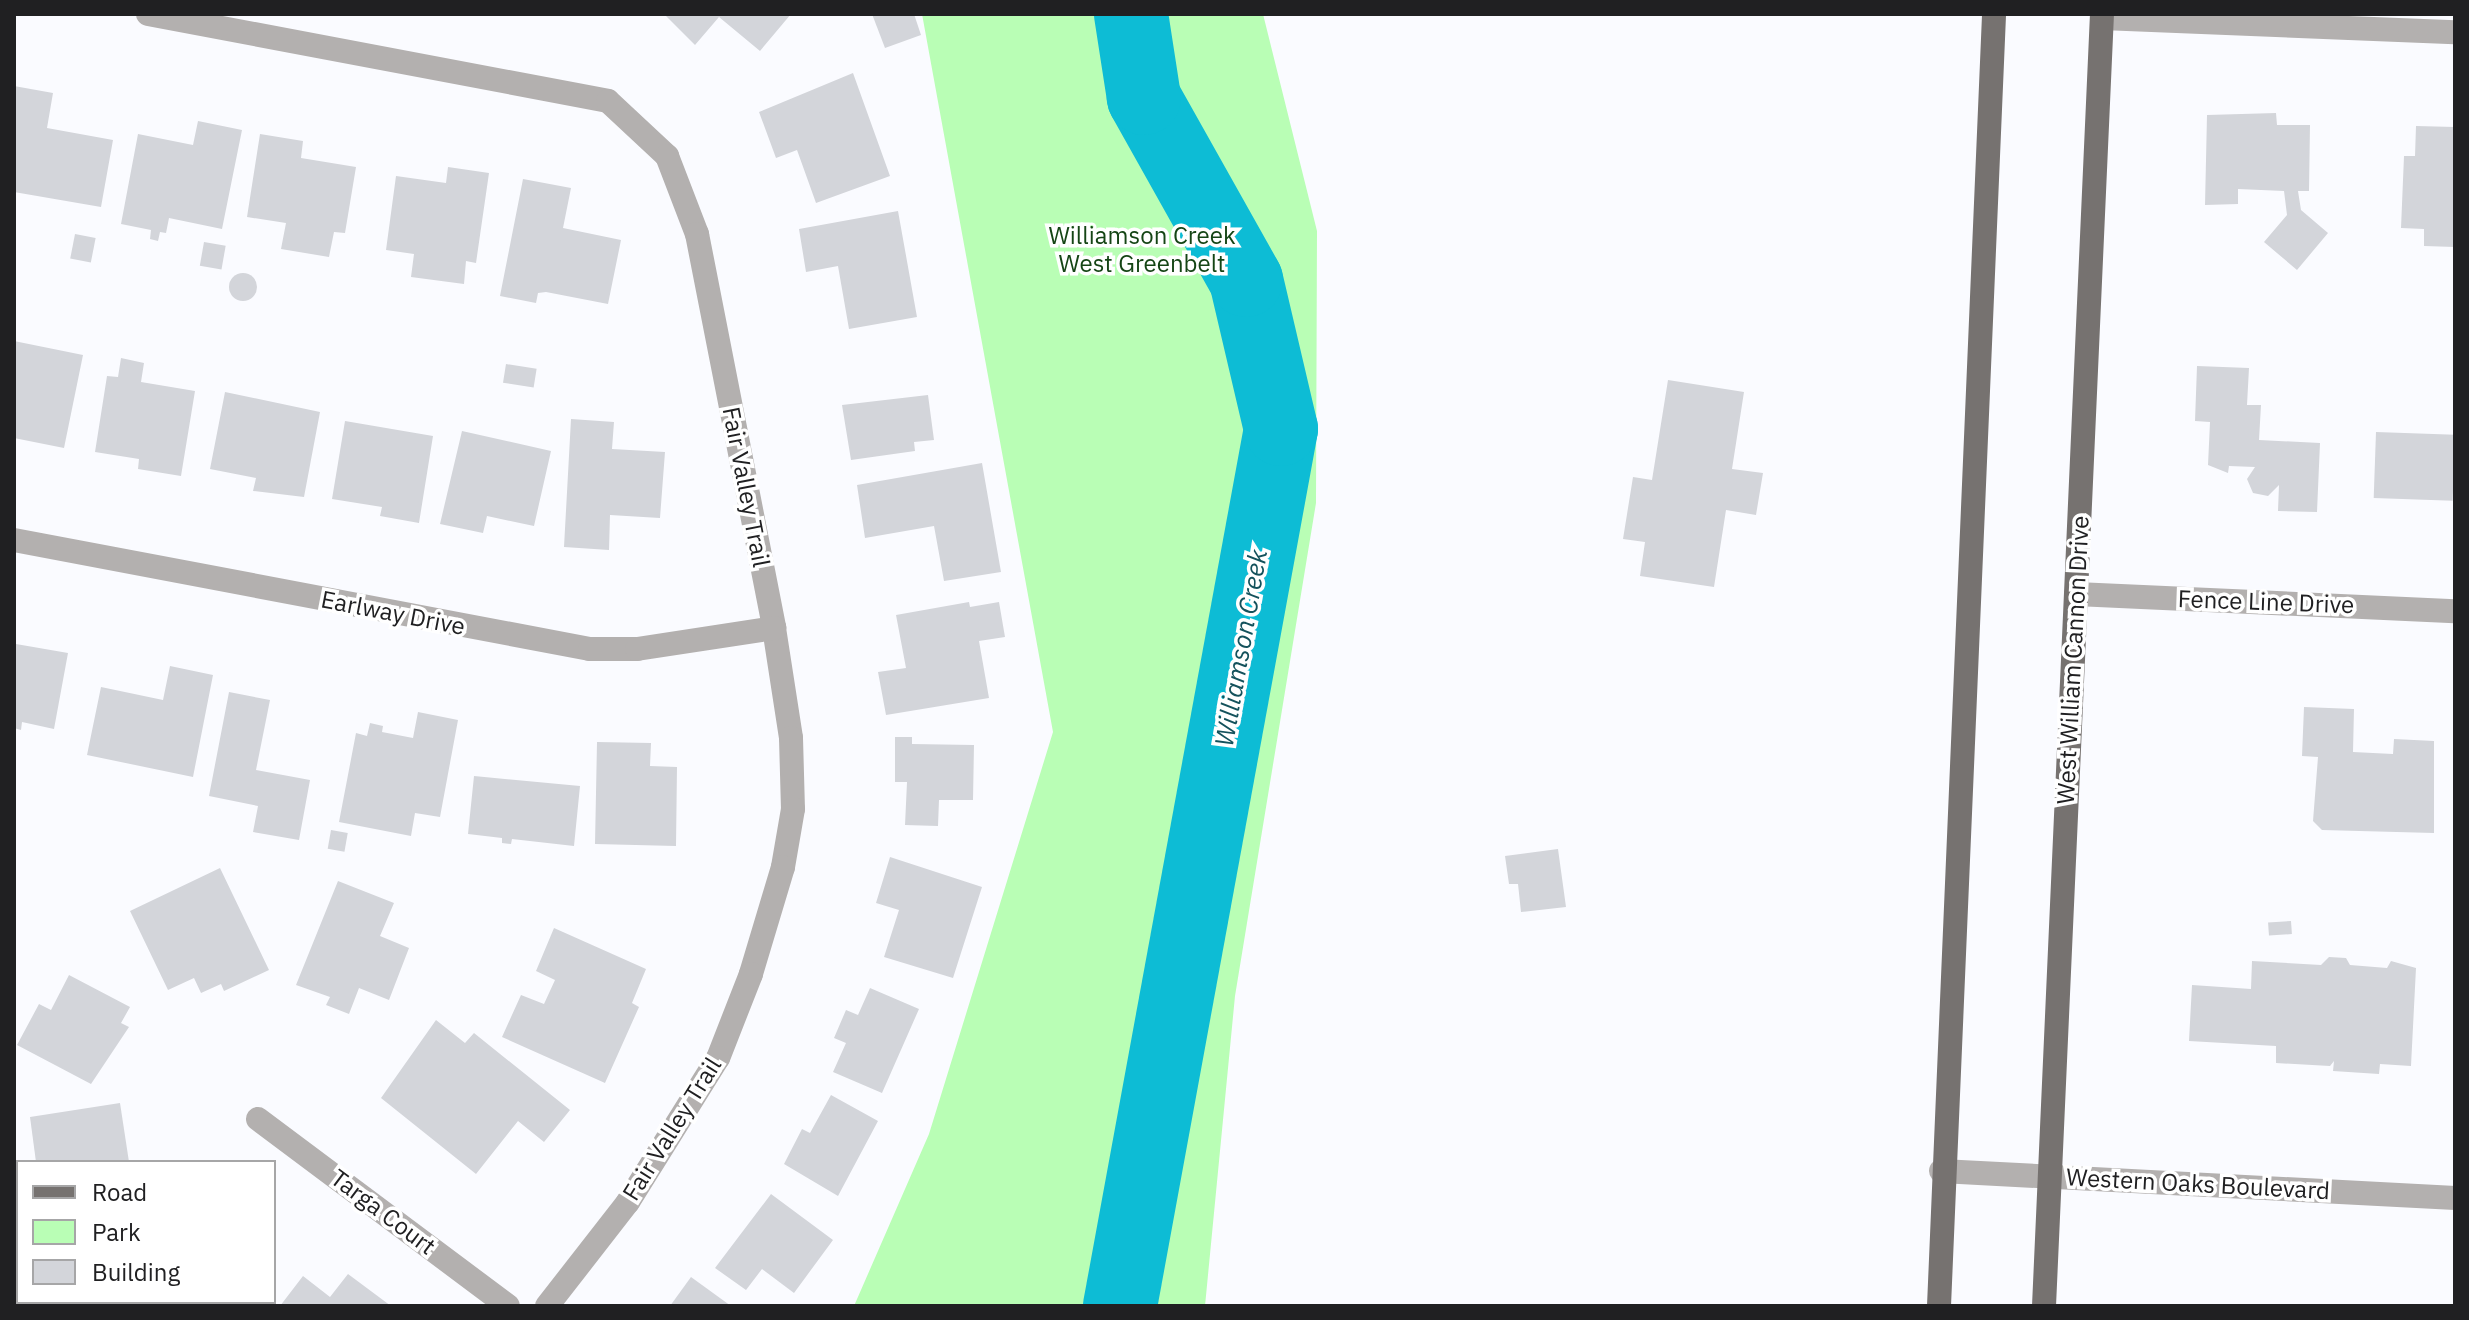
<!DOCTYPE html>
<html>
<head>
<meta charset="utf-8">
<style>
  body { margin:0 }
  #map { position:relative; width:2469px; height:1320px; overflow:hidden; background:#fafbff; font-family:"IBM Plex Sans",sans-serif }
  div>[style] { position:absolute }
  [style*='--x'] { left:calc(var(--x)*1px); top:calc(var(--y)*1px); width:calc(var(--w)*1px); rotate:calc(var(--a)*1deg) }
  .green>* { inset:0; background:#b9feb5 }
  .river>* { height:74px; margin:-37px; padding:0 37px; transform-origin:37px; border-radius:37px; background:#0dbcd5 }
  .building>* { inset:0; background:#d3d5da; transform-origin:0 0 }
  .round { border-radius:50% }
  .minor>* { height:24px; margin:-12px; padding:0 12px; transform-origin:12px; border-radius:12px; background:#b3b0af }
  .major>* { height:24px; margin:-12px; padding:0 12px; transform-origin:12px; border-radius:12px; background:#767270 }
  span { translate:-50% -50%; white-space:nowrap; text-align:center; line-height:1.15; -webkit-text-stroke:7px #fff; paint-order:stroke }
  .park-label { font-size:24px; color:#154515 }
  .street-label { font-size:24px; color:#202022 }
  .water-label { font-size:26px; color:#14525c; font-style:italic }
  .frame { position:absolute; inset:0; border:16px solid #202022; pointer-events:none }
  .legend { position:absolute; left:16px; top:1160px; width:260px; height:144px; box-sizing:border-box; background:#fff; border:2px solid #a6a6a7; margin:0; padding:10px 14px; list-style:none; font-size:24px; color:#202022 }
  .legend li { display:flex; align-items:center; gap:16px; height:40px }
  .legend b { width:40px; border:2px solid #a6a6a7 }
</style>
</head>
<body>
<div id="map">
  <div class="green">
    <div style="clip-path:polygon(922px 14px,1263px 14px,1317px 231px,1316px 503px,1235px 996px,1205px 1306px,854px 1306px,929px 1134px,1053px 732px)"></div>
  </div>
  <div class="river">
    <div style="--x:1120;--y:1306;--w:892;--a:-79.6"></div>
    <div style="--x:1281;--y:429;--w:153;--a:-103.2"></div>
    <div style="--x:1246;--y:280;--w:209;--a:-119.3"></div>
    <div style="--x:1144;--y:98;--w:85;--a:-98.8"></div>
  </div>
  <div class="building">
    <div style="clip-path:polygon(664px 14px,791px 14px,760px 51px,719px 17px,695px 45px)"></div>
    <div style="clip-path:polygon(872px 14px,914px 14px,921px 35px,885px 48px)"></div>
    <div style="clip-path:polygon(853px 73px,890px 176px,816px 203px,797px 150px,776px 158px,759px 112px)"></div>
    <div style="clip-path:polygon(14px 86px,53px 93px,47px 128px,113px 140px,101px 207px,14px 192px)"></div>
    <div style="clip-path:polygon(2276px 113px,2277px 125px,2310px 125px,2309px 191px,2298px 191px,2301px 210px,2328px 233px,2297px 270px,2264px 242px,2287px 215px,2284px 191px,2238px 189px,2238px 204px,2205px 205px,2207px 115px)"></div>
    <div style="clip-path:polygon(198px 121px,242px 130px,222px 229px,169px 218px,166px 233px,160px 232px,158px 241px,150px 239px,151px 230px,121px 224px,138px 134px,193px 145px)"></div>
    <div style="clip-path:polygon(2416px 126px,2455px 127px,2455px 247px,2424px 246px,2424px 229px,2401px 228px,2404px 156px,2415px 156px)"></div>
    <div style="clip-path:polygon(260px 134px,303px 141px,301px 158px,356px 167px,345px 233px,334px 232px,329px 257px,281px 249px,286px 223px,247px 217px)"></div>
    <div style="clip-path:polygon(448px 167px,489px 173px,476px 263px,466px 261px,464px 284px,411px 277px,414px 254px,386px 250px,396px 176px,446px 183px)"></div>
    <div style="clip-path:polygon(523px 179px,571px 188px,563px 228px,621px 240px,608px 304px,546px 292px,538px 293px,536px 303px,500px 296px)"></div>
    <div style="clip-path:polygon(898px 211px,917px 317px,849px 329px,838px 266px,806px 272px,799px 229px)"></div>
    <div style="left:75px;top:234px;width:21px;height:25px;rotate:11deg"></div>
    <div style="left:204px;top:242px;width:22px;height:24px;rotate:10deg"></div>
    <div class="round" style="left:229px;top:273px;width:28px;height:28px"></div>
    <div style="clip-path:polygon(14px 341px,83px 355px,64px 448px,14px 438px)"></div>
    <div style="clip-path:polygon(121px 358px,144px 363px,141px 382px,195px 391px,181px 476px,138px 469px,139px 459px,95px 452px,107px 376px,118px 377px)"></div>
    <div style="left:506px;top:364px;width:31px;height:19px;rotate:9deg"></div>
    <div style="clip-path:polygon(2197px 366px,2249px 368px,2247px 405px,2261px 405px,2259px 440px,2320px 443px,2317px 512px,2278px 511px,2279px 485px,2268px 496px,2253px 493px,2247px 479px,2255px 467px,2229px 466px,2228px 473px,2208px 465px,2210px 422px,2195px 421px)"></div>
    <div style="clip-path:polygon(1668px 380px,1744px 392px,1732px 469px,1763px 473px,1756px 515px,1726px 510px,1714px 587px,1640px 576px,1645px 542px,1623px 539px,1633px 477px,1652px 480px)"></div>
    <div style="clip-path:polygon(225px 392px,320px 412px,304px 497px,253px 491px,256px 478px,210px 469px)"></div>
    <div style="clip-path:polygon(928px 395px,934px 440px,914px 442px,915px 451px,851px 460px,842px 405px)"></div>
    <div style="clip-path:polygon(571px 419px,614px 422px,612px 449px,665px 452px,660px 518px,610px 515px,609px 550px,564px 547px)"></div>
    <div style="clip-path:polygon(345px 421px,433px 436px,419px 523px,380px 516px,382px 507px,332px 499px)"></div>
    <div style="clip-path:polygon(462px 431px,551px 451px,534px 526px,487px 516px,483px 533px,440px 524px)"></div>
    <div style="left:2376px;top:432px;width:79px;height:66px;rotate:2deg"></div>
    <div style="clip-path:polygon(982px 463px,1001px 572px,944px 581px,934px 526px,865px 538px,857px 485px)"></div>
    <div style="clip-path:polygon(969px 602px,970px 607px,999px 602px,1005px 637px,979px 641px,989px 698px,886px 715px,878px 672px,906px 668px,896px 615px)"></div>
    <div style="clip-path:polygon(14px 637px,16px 644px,68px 653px,54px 729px,22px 722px,21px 730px,14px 728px)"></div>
    <div style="clip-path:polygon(170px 666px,213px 675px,193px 777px,87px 755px,101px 687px,163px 700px)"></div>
    <div style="clip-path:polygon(229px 692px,270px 700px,256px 770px,310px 780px,299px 840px,253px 832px,258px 806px,209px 796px)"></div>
    <div style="clip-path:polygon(2304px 707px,2354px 709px,2353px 752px,2393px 754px,2394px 739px,2434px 741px,2434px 833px,2322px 830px,2313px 821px,2318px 757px,2302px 756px)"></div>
    <div style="clip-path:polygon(418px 712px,458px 720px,440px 817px,415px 813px,411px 836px,339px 822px,356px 733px,367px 736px,370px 723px,383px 726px,382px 732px,413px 738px)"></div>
    <div style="clip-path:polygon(895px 737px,912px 737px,912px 744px,974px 745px,973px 800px,939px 800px,938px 826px,905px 825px,907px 782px,895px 782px)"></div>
    <div style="clip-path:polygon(597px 742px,651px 743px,650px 766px,677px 767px,676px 846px,595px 844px)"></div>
    <div style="clip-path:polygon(474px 776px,580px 786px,574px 846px,512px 839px,511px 844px,502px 843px,502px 838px,468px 834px)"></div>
    <div style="left:331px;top:830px;width:17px;height:19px;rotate:10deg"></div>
    <div style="clip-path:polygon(1558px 849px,1566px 907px,1521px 912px,1518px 884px,1509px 884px,1505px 856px)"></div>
    <div style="clip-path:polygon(890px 857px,982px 887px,953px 978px,884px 957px,899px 910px,876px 903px)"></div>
    <div style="clip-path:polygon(220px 868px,269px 970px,224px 991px,221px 984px,201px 993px,194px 978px,168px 990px,130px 911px)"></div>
    <div style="clip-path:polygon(338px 881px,394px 903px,380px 936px,409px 948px,389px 1000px,359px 988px,349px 1014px,326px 1005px,330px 997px,296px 985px)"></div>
    <div style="left:2291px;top:921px;width:13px;height:23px;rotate:86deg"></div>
    <div style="clip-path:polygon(554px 928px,646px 969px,632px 1003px,639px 1007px,605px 1083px,502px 1037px,521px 995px,544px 1004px,555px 980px,536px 971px)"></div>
    <div style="clip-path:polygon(2329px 957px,2346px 958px,2350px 965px,2387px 968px,2391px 961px,2416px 968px,2411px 1066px,2380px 1064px,2379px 1074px,2333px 1071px,2334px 1061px,2330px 1066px,2276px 1063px,2276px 1046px,2189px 1041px,2192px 985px,2251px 989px,2252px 961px,2321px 965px)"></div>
    <div style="clip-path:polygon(69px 975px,130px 1007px,121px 1023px,129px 1027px,91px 1084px,17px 1045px,39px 1004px,51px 1010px)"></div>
    <div style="clip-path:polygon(870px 988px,919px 1009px,882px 1093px,833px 1072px,846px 1043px,834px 1038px,846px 1010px,858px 1015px)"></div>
    <div style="clip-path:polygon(436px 1020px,465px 1043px,474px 1033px,570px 1110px,544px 1142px,518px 1121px,476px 1174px,381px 1098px)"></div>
    <div style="clip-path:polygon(831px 1095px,878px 1121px,838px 1196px,784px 1164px,802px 1129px,810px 1133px)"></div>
    <div style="clip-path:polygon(120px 1103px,129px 1162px,36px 1162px,30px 1117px)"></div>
    <div style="clip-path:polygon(771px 1194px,833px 1240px,794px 1293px,762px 1269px,746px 1290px,715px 1268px)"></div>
    <div style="clip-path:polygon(348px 1274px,391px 1306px,280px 1306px,303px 1276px,330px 1297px)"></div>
    <div style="clip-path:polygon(691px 1277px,731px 1306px,670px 1306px)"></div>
    <div style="clip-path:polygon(98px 1302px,189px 1302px,184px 1306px)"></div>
  </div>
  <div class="minor">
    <div style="--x:148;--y:14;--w:468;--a:10.7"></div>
    <div style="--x:608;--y:101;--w:81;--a:43"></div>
    <div style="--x:667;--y:156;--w:84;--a:69"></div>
    <div style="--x:697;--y:234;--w:401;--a:78.9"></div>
    <div style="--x:774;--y:628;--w:111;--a:81.2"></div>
    <div style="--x:791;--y:738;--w:71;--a:88.4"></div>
    <div style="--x:793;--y:809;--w:59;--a:99.8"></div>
    <div style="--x:783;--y:867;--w:112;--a:106.7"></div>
    <div style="--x:751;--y:974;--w:90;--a:111.4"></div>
    <div style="--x:718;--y:1058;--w:170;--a:122"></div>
    <div style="--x:628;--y:1202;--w:132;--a:127.9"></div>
    <div style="--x:2102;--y:18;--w:353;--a:2.3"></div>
    <div style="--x:14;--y:540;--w:586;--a:10.72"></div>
    <div style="--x:590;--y:649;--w:47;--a:0"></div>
    <div style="--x:637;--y:649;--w:139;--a:-8.7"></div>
    <div style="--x:2076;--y:594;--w:379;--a:2.6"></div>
    <div style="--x:258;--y:1119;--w:312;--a:36.8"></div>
    <div style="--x:1941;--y:1171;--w:515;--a:3.01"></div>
  </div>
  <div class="major">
    <div style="--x:1939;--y:1306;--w:1293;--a:-87.56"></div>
    <div style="--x:2044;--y:1306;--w:1293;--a:-87.43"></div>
  </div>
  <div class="park-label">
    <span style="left:1142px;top:250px">Williamson Creek<br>West Greenbelt</span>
  </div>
  <div class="street-label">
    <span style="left:746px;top:487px;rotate:79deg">Fair Valley Trail</span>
    <span style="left:2266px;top:602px;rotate:2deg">Fence Line Drive</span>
    <span style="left:393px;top:613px;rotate:11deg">Earlway Drive</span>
    <span style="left:2073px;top:660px;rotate:-87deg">West William Cannon Drive</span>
    <span style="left:672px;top:1129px;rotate:-58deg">Fair Valley Trail</span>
    <span style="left:2198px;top:1184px;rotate:3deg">Western Oaks Boulevard</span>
    <span style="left:383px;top:1212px;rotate:37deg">Targa Court</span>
  </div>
  <div class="water-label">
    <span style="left:1241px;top:648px;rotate:-80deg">Williamson Creek</span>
  </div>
  <div class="frame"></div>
  <ul class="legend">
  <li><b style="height:10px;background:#767270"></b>Road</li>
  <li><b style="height:22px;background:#b9feb5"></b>Park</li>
  <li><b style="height:22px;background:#d3d5da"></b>Building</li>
  </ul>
</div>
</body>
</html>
